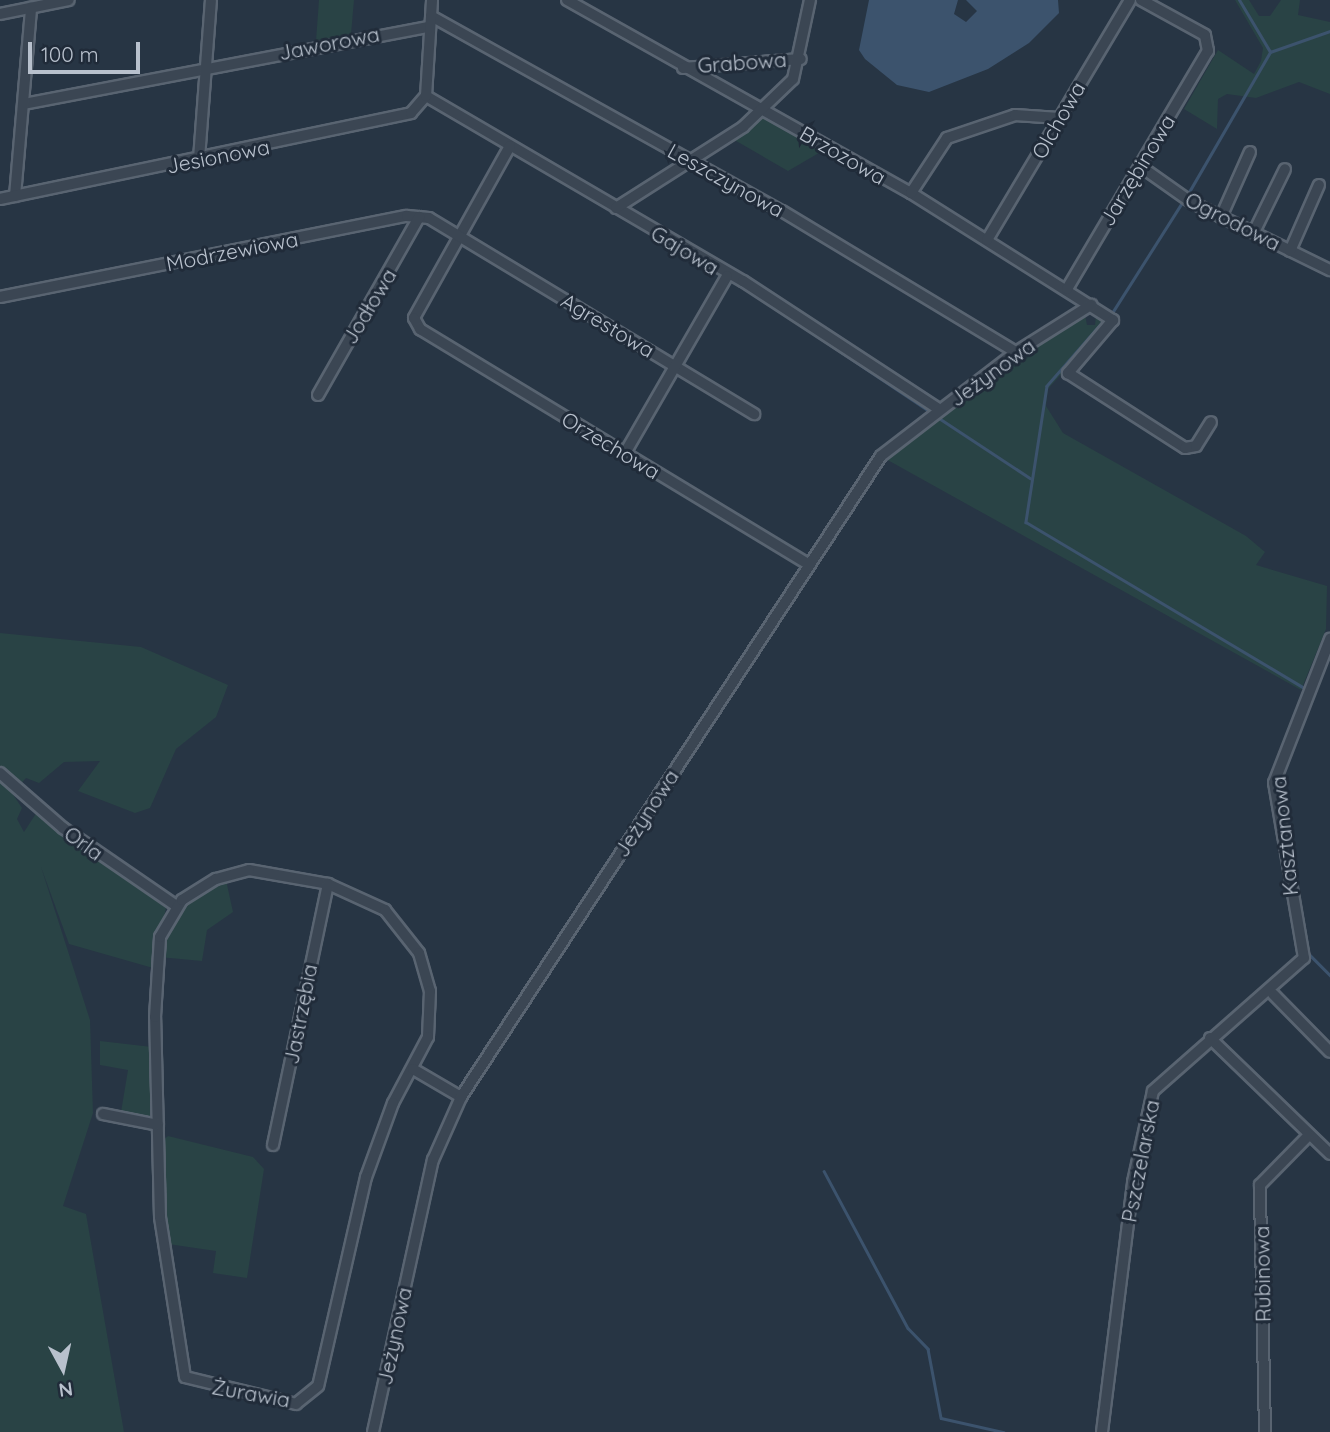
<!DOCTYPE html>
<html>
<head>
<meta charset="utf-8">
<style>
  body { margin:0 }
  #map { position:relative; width:1330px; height:1432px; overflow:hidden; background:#273544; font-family:Quicksand,sans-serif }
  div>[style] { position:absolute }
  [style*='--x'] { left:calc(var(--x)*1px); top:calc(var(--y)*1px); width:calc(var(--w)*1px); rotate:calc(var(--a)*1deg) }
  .green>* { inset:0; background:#294345 }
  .water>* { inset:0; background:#3c536d }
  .stream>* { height:2.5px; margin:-1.25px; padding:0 1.25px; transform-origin:1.25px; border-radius:1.25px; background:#3c536d }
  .roads { filter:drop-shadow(2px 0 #596471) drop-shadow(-2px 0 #596471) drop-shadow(0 2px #596471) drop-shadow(0 -2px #596471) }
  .minor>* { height:10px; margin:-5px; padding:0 5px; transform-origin:5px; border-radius:5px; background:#3b4653 }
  span { translate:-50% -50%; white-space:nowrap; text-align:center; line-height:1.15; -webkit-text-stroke:6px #202b39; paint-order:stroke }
  .street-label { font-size:21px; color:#b8c1cd }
  .north { position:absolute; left:28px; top:1334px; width:70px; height:70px; -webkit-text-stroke:5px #202b39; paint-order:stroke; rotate:172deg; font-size:19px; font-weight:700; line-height:28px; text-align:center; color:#b8c1cd }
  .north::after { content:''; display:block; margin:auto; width:24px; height:32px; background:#b8c1cd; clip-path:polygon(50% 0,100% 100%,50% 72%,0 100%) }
  .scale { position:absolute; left:28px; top:42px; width:112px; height:32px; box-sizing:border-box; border:4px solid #b8c1cd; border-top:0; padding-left:9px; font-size:21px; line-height:24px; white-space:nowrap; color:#b8c1cd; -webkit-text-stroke:5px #202b39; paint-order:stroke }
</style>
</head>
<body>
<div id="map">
  <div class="green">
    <div style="clip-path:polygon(319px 0,354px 0,351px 34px,316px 41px)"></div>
    <div style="clip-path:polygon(1235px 0,1249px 0,1259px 16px,1270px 16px,1281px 0,1300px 0,1298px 15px,1330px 22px,1330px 94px,1299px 82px,1256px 98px,1227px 94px,1218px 99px,1217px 129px,1184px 109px,1218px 50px,1254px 74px,1261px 61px,1263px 48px)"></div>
    <div style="clip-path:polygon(765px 116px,824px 150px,788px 171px,731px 138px)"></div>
    <div style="clip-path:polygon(1085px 315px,1087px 325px,1095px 325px,1096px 315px,1108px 321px,1048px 389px,1046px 406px,1063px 433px,1246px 536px,1265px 552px,1256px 565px,1327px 586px,1326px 629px,1301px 690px,884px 458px,1020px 355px)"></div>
    <div style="clip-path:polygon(0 633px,141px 647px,228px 685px,216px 717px,176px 749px,150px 808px,135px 813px,78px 791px,100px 761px,64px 762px,39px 783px,26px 778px,19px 786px,6px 784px,22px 808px,17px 819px,24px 832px,37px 812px,166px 908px,153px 968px,69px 944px,41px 867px,90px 1020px,93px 1113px,63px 1206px,86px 1214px,124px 1432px,0 1432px)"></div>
    <div style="clip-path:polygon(226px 880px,233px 912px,207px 930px,202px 961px,159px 957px,183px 905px)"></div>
    <div style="clip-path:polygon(100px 1041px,152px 1047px,150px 1120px,121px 1112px,128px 1070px,100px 1065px)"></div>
    <div style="clip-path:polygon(168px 1136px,253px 1157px,264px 1169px,247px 1278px,213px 1273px,216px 1251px,168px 1244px,162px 1141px)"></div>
  </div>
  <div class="water">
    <div style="clip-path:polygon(869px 0,958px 0,954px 14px,966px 22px,977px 11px,966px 0,1058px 0,1059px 13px,1029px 43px,988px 69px,929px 92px,897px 85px,865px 59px,859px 50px)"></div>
  </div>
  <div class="stream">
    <div style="--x:1270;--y:52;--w:64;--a:-19.3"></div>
    <div style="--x:1189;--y:192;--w:162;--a:-59.9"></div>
    <div style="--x:1270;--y:52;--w:61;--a:-120.8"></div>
    <div style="--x:762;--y:299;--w:200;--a:33.8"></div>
    <div style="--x:1112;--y:313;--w:133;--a:-57.6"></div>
    <div style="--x:1103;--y:322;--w:85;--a:131.2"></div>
    <div style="--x:1047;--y:386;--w:138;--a:98.8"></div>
    <div style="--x:1026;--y:522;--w:322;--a:30.8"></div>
    <div style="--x:939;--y:418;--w:109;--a:33.4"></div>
    <div style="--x:1282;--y:776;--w:46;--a:86.3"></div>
    <div style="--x:1307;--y:952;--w:33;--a:45"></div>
    <div style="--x:824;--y:1171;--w:178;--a:61.9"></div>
    <div style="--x:908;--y:1328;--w:29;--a:46"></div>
    <div style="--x:928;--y:1349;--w:70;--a:79.3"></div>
    <div style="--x:941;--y:1418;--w:64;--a:12.7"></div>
  </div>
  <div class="roads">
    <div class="minor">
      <div style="--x:567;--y:0;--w:394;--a:29.3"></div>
      <div style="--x:911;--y:193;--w:239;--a:32.2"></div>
      <div style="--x:1113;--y:320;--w:70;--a:130.3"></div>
      <div style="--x:1068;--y:373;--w:139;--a:32.7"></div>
      <div style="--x:1185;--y:448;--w:11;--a:-10"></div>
      <div style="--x:1196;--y:446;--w:28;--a:-58"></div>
      <div style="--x:0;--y:14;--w:70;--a:-11.5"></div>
      <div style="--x:431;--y:16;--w:402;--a:29.1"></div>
      <div style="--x:782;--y:211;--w:273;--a:31.1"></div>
      <div style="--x:683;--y:68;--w:118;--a:-4.4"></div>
      <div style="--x:426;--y:96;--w:367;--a:30.3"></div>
      <div style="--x:743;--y:281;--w:235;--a:33.2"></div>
      <div style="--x:24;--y:104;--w:412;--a:-10.8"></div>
      <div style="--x:510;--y:146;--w:197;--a:119.2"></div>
      <div style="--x:414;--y:318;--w:13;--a:61"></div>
      <div style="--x:420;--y:329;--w:452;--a:31.2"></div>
      <div style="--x:199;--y:159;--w:159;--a:-85.7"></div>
      <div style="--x:1140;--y:166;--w:62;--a:35.2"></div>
      <div style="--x:1191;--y:202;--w:155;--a:26.1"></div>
      <div style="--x:911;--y:193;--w:66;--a:-56.8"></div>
      <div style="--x:947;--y:138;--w:72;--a:-18.7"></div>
      <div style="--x:1015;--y:115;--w:44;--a:3.9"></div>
      <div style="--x:15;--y:196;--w:189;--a:-85.1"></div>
      <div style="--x:0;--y:199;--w:420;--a:-11.8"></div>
      <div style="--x:411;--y:113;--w:23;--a:-49"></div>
      <div style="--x:426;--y:96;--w:96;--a:-86.4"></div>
      <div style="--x:616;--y:208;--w:151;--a:-32.5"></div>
      <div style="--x:743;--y:127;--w:69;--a:-43.8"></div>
      <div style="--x:793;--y:79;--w:81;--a:-77.9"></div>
      <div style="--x:1221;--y:217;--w:71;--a:-66"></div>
      <div style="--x:1254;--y:232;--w:70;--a:-63.8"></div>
      <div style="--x:987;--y:240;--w:279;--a:-59.2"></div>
      <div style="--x:1290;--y:251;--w:72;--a:-66.3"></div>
      <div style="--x:1067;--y:289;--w:277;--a:-59.4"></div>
      <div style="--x:1208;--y:51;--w:16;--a:-101"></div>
      <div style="--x:1205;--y:35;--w:73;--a:-151.3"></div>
      <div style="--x:0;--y:297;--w:415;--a:-11.3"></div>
      <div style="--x:407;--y:216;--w:22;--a:5"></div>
      <div style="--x:429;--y:218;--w:380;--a:31.1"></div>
      <div style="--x:318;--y:395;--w:205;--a:-60.4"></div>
      <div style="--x:625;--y:453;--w:204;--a:-60"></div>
      <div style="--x:0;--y:773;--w:84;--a:41.1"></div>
      <div style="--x:63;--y:828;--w:136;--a:34.5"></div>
      <div style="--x:249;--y:870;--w:80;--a:10"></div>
      <div style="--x:328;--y:884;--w:63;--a:24.5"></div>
      <div style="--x:385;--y:910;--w:55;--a:51.7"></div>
      <div style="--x:419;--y:953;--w:40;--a:74"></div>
      <div style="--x:430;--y:991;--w:46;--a:92.5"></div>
      <div style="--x:428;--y:1037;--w:75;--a:117.9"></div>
      <div style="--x:393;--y:1103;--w:79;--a:110"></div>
      <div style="--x:366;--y:1177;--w:214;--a:102.9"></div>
      <div style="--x:318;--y:1386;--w:28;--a:141"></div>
      <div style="--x:296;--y:1404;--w:114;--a:-166.3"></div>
      <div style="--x:185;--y:1377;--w:162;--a:-98.9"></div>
      <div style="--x:160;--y:1217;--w:200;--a:-91.4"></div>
      <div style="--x:155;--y:1017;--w:80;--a:-86.4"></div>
      <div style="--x:160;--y:937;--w:43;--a:-59.3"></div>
      <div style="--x:182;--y:900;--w:40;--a:-32"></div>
      <div style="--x:216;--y:879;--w:34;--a:-15"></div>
      <div style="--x:1273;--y:994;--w:81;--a:45.5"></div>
      <div style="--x:1210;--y:1038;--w:167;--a:44"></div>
      <div style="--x:413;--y:1069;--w:56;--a:30.3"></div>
      <div style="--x:103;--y:1114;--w:56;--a:11.3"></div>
      <div style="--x:273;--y:1145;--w:267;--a:-78.1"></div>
      <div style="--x:373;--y:1432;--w:279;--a:-77.6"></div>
      <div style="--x:433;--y:1160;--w:69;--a:-66"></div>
      <div style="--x:461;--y:1097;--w:766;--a:-56.77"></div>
      <div style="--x:881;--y:456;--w:170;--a:-37.6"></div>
      <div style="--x:1016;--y:352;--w:89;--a:-32.1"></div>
      <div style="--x:1102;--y:1432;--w:252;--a:-82.9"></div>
      <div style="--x:1133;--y:1182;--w:93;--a:-77.6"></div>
      <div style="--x:1153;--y:1091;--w:201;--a:-41.4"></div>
      <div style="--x:1304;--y:958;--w:178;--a:-99.7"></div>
      <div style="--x:1274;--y:783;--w:155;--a:-68.7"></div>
      <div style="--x:1265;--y:1432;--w:247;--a:-91.2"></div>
      <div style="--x:1260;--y:1185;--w:70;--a:-45.6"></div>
    </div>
  </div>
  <div class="street-label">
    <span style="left:329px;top:43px;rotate:-11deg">Jaworowa</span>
    <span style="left:742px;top:62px;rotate:-4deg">Grabowa</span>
    <span style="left:1058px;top:120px;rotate:-60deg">Olchowa</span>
    <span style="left:843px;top:155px;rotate:30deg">Brzozowa</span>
    <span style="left:218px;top:156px;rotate:-11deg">Jesionowa</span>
    <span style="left:1137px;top:170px;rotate:-59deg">Jarzębinowa</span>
    <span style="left:726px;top:180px;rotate:29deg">Leszczynowa</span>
    <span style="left:1233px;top:221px;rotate:27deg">Ogrodowa</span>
    <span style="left:685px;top:250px;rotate:31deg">Gajowa</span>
    <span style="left:232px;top:251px;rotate:-11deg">Modrzewiowa</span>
    <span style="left:369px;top:306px;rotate:-59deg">Jodłowa</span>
    <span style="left:608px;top:325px;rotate:31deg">Agrestowa</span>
    <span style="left:992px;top:372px;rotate:-36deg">Jeżynowa</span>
    <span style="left:611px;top:445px;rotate:31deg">Orzechowa</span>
    <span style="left:646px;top:813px;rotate:-57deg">Jeżynowa</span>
    <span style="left:1284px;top:836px;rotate:-96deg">Kasztanowa</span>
    <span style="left:84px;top:843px;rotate:36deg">Orla</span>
    <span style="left:300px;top:1014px;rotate:-79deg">Jastrzębia</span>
    <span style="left:1140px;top:1161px;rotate:-79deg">Pszczelarska</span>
    <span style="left:1262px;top:1274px;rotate:-91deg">Rubinowa</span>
    <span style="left:394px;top:1336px;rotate:-78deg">Jeżynowa</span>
    <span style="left:251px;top:1393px;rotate:10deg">Żurawia</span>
  </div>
  <div class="north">N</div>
  <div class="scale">100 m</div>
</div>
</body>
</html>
